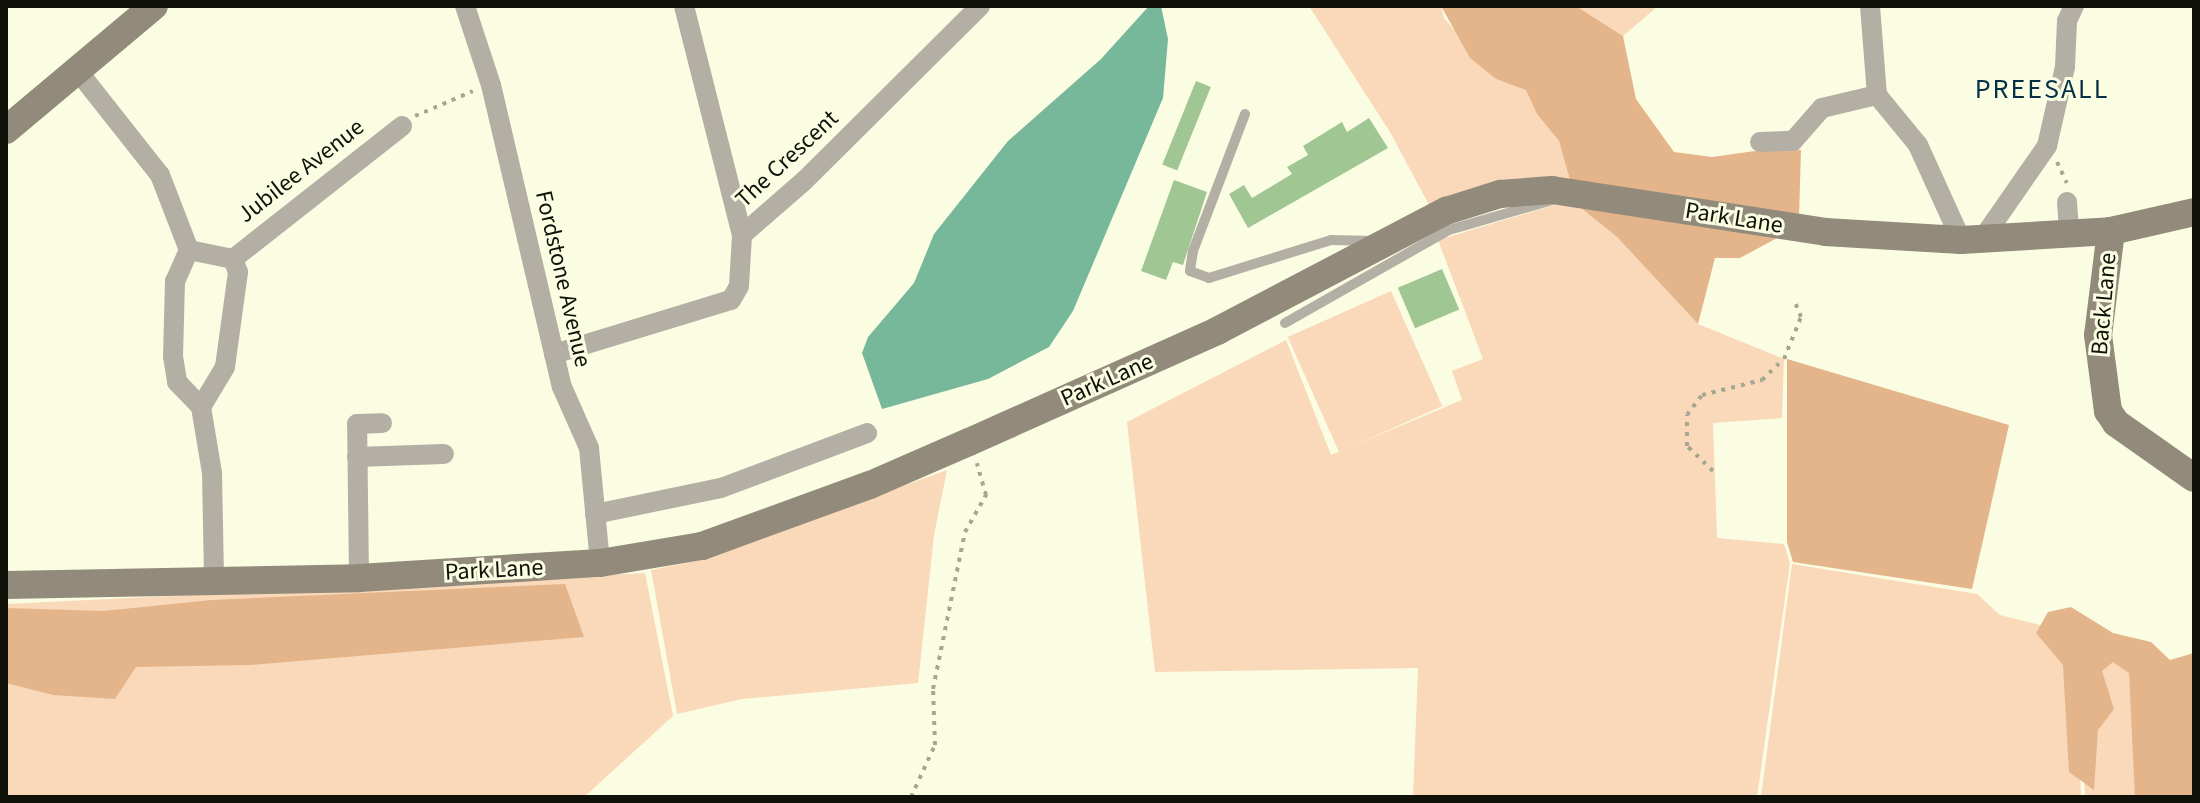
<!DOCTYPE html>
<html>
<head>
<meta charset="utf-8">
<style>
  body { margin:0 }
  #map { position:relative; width:2200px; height:803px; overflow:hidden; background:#fafde2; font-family:"Source Sans 3",sans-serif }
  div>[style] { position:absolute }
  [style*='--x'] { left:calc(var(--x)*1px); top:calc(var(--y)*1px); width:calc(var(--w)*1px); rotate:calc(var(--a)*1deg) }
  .green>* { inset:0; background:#fad8ba; transform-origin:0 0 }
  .forest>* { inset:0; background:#e4b58a }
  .water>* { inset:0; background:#78b89a }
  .building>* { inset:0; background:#a0c694; transform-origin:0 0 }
  .path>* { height:4px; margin-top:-2px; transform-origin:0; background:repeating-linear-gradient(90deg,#a5a793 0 4px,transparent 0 10px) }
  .lane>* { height:10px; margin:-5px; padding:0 5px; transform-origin:5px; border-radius:5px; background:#b4afa4 }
  .street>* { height:20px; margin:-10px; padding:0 10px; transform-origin:10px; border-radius:10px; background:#b4afa4 }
  .secondary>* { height:28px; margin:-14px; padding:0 14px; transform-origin:14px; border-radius:14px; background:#928b7b }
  span { translate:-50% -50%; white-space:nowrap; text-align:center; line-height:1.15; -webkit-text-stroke:6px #fafde2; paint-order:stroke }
  .street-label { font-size:24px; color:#101108 }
  .quarter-label { font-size:28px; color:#052f46; letter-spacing:2px }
  .frame { position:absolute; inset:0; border:8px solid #101108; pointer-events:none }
</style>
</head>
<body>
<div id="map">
  <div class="green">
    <div style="clip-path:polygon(1309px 6px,1441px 6px,1444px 18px,1496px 79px,1526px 89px,1537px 114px,1559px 141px,1571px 184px,1429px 205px,1390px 132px)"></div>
    <div style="clip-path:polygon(1576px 6px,1658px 6px,1623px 36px)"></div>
    <div style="clip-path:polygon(1571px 200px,1617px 237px,1698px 324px,1784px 359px,1782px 418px,1713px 423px,1717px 538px,1784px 544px,1790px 563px,1757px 797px,1413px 797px,1418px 668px,1155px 672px,1127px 422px,1286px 340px,1331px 455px,1462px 400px,1452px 371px,1483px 359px,1438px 240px)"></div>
    <div style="left:1391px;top:291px;width:126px;height:113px;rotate:66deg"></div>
    <div style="clip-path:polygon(947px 470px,934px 535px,918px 683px,742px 699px,677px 714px,651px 570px,696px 561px)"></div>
    <div style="clip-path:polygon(1792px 564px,1977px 594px,2000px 615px,2075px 634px,2081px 797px,1761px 797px)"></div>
    <div style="clip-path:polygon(645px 573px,673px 716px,584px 797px,6px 797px,6px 604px)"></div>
    <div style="clip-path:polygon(2078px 634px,2138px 655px,2142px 797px,2085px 797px)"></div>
  </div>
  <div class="forest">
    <div style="clip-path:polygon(1441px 6px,1576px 6px,1623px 36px,1636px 99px,1674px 152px,1712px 157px,1783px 147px,1801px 150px,1799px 217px,1571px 184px,1559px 141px,1537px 114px,1526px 90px,1496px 79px,1470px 58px)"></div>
    <div style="clip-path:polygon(1571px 200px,1779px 237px,1740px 258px,1715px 258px,1698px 324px,1617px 237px)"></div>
    <div style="clip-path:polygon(1787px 359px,2009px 425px,1972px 589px,1793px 562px,1787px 542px)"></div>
    <div style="clip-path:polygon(565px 584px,584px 637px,250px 665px,136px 667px,115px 699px,53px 695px,6px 683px,6px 608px,103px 611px,212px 600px)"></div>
    <div style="clip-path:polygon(2071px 607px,2113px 633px,2151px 642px,2170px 660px,2194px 653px,2194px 797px,2135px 797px,2129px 673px,2113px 662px,2102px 671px,2114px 709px,2098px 730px,2094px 790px,2069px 772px,2063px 665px,2036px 633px,2048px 612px)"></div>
  </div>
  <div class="water">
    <div style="clip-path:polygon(1149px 6px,1161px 6px,1168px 39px,1163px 98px,1073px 311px,1049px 347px,988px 379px,882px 409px,862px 353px,868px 337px,914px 283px,934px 234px,1008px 141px,1101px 59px)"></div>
  </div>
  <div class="building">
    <div style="left:1196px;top:81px;width:16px;height:90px;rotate:22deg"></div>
    <div style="clip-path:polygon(1369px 118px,1388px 148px,1248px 228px,1229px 194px,1244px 185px,1252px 198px,1292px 174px,1287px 167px,1308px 155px,1303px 146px,1342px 122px,1347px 132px)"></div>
    <div style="clip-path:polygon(1174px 180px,1207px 192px,1183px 265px,1173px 262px,1166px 280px,1141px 271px)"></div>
    <div style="left:1442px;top:269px;width:44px;height:48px;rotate:67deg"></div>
  </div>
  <div class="path">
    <div style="--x:415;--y:116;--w:63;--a:-23.3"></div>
    <div style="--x:2057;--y:162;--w:23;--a:65"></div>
    <div style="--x:1713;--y:471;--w:36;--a:-136"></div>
    <div style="--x:1687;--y:446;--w:31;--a:-90"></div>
    <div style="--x:1687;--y:415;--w:25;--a:-53"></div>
    <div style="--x:1702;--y:395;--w:62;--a:-14"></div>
    <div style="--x:1762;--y:380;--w:30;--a:-44"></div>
    <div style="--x:1784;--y:359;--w:45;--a:-68"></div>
    <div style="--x:1801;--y:317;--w:16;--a:-112"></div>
    <div style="--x:911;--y:797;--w:57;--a:-65.2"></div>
    <div style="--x:935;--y:745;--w:56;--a:-92"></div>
    <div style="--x:933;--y:689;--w:160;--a:-78.5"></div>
    <div style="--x:965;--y:532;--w:43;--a:-60.4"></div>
    <div style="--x:986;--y:495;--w:33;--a:-106"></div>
  </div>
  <div class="lane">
    <div style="--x:1245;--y:114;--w:147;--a:110.8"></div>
    <div style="--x:1193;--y:251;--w:20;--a:99"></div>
    <div style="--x:1190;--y:271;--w:20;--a:20"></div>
    <div style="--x:1209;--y:278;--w:128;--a:-17.3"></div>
    <div style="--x:1331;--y:240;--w:44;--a:1.3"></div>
    <div style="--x:1285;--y:323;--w:189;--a:-29.6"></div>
    <div style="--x:1449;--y:230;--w:115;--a:-16.2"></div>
  </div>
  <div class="street">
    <div style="--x:465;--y:6;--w:83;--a:71.8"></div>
    <div style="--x:491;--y:85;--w:310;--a:76.8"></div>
    <div style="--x:562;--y:387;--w:67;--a:66.1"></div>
    <div style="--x:589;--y:448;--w:116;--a:84.5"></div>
    <div style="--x:684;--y:6;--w:236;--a:75.8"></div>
    <div style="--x:1870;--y:6;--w:89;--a:85.5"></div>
    <div style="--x:1877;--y:95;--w:65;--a:50.6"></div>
    <div style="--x:1918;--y:145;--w:104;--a:65.6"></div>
    <div style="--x:77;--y:70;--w:134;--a:51.7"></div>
    <div style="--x:160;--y:175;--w:80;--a:68.9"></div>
    <div style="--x:189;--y:250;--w:34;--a:114"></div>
    <div style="--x:175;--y:281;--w:75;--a:91.5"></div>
    <div style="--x:173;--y:356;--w:26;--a:81"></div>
    <div style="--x:177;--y:382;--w:35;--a:46"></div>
    <div style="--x:201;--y:407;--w:67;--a:80.5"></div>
    <div style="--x:212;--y:473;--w:109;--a:88.9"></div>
    <div style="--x:1760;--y:142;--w:33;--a:-2"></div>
    <div style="--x:1793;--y:141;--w:44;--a:-48.7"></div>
    <div style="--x:1822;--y:108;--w:57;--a:-13.3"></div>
    <div style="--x:2067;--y:202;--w:32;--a:86"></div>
    <div style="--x:1983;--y:238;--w:112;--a:-55.2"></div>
    <div style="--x:2047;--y:146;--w:81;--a:-77.2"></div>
    <div style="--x:2065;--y:67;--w:46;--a:-87.5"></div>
    <div style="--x:2067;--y:21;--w:17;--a:-65"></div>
    <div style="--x:189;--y:250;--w:45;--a:11.6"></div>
    <div style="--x:233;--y:259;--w:14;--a:69"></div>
    <div style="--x:238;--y:272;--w:96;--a:97.8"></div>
    <div style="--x:225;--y:367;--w:47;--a:121"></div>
    <div style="--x:233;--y:259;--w:215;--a:-38.2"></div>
    <div style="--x:554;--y:354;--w:185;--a:-17"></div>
    <div style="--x:731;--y:300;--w:16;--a:-60"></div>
    <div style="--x:739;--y:286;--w:51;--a:-86.6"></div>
    <div style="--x:742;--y:235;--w:82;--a:-41.1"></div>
    <div style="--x:804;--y:181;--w:248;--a:-44.8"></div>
    <div style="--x:357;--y:457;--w:87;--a:-2"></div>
    <div style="--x:595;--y:514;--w:129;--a:-11.7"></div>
    <div style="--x:721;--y:488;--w:156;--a:-20.6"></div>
    <div style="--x:359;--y:578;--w:154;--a:-90.7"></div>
    <div style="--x:357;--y:424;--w:25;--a:-2"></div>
  </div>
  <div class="secondary">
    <div style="--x:6;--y:130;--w:193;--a:-40"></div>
    <div style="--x:2111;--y:231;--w:105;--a:97.1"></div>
    <div style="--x:2098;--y:335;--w:77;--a:82.5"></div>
    <div style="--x:2108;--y:411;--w:14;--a:56"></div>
    <div style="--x:2116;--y:423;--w:95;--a:35.2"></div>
    <div style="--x:6;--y:585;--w:353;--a:-1.1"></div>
    <div style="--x:359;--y:578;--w:241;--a:-3.6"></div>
    <div style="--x:600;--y:563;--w:103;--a:-9.5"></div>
    <div style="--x:702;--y:546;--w:179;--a:-20"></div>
    <div style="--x:870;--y:485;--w:108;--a:-23.5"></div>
    <div style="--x:969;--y:442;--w:272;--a:-24.1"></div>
    <div style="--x:1217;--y:331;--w:259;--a:-27.7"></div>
    <div style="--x:1446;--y:211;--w:57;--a:-17.5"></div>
    <div style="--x:1500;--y:194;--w:52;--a:-4.4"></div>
    <div style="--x:1552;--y:190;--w:276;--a:8.7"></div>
    <div style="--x:1825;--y:232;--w:136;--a:3.4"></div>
    <div style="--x:1961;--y:240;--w:150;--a:-3.4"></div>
    <div style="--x:2111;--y:231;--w:85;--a:-12.9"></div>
  </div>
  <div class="street-label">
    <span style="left:787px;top:159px;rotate:-43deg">The Crescent</span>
    <span style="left:301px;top:171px;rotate:-38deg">Jubilee Avenue</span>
    <span style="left:1734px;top:218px;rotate:9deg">Park Lane</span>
    <span style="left:563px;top:279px;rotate:77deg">Fordstone Avenue</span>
    <span style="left:2104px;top:304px;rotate:-85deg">Back Lane</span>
    <span style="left:1107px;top:380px;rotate:-24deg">Park Lane</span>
    <span style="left:494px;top:570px;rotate:-3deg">Park Lane</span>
  </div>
  <div class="quarter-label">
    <span style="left:2042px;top:89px">PREESALL</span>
  </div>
  <div class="frame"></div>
</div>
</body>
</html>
